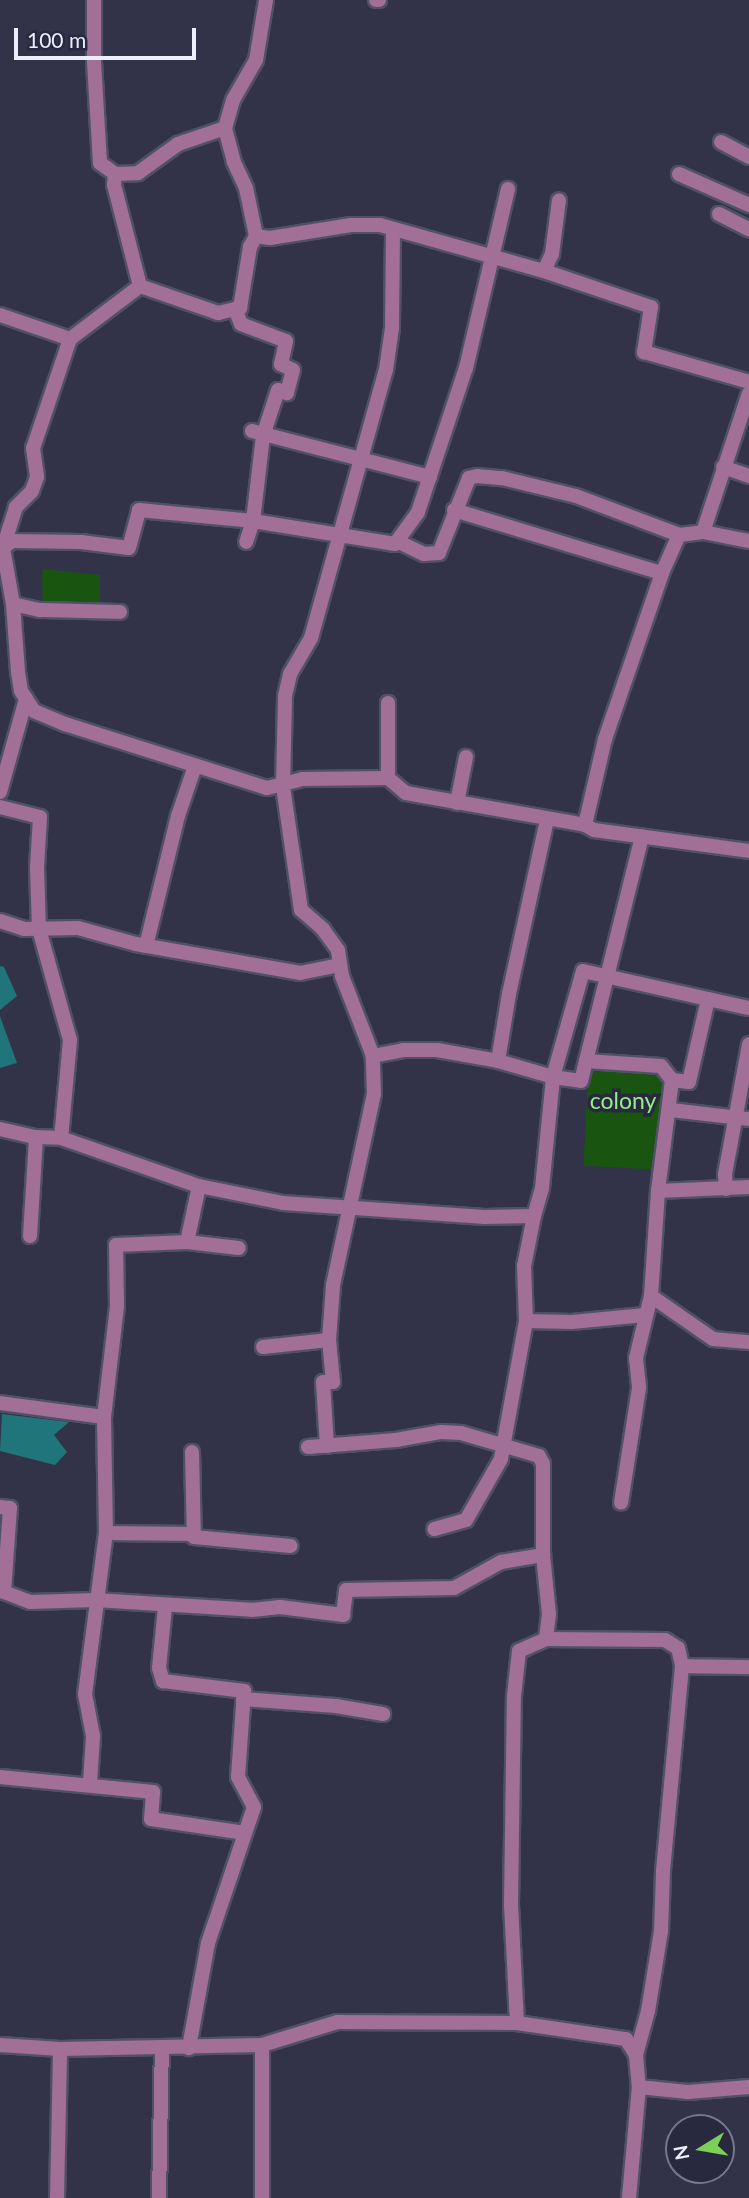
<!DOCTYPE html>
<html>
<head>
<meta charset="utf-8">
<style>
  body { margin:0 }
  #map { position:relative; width:749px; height:2198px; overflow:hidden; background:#323349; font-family:Lato,sans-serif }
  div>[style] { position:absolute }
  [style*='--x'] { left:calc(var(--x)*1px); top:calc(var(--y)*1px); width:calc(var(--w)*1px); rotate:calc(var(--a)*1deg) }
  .green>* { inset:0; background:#195510; transform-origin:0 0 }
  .water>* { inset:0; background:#1f757a }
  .roads { filter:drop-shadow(2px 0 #505166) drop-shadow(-2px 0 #505166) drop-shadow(0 2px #505166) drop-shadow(0 -2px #505166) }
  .minor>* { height:14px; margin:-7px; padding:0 7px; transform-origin:7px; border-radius:7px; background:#a16f98 }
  span { translate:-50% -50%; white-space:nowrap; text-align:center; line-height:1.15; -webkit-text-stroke:7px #28293e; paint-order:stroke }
  .park-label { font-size:23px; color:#95ed88 }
  .north { position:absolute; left:665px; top:2114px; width:70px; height:70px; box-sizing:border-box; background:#28293e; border:2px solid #77788a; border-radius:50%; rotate:259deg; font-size:19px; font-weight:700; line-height:28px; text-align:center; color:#edeefc }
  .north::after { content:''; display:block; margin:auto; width:24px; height:32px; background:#7bd156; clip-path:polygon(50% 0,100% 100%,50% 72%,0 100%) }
  .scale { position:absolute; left:14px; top:28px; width:182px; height:32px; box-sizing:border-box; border:4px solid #edeefc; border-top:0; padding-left:9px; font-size:21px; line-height:24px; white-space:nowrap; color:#edeefc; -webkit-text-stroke:5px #28293e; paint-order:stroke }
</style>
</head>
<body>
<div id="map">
  <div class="green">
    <div style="clip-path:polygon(42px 569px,100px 575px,100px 608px,43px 606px)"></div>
    <div style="left:589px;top:1060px;width:76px;height:106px;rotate:3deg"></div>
  </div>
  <div class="water">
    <div style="clip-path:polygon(0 966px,4px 967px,17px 996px,0 1010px)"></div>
    <div style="clip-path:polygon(0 1016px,17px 1063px,0 1068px)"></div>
    <div style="clip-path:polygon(2px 1414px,69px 1422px,54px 1435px,67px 1452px,55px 1465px,0 1451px)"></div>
  </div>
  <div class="roads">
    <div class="minor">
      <div style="--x:94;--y:0;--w:62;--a:90"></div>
      <div style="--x:94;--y:62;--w:101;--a:86.6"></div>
      <div style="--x:100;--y:163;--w:19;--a:36"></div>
      <div style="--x:376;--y:0;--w:3;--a:0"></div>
      <div style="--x:721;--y:142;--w:32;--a:28"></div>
      <div style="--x:679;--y:174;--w:77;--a:23.9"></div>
      <div style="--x:719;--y:214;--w:34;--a:27"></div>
      <div style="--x:256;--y:236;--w:14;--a:8"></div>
      <div style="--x:270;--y:238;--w:82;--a:-9.1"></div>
      <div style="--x:351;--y:225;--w:29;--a:0"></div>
      <div style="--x:380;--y:225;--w:170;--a:15.7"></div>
      <div style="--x:544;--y:271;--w:19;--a:-65"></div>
      <div style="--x:552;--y:254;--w:54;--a:-82.6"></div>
      <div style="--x:544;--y:271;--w:113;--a:18.6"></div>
      <div style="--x:651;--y:307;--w:46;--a:98.8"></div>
      <div style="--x:644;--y:352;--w:109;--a:15.9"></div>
      <div style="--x:140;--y:286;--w:83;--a:19.1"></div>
      <div style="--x:218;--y:313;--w:23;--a:-13"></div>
      <div style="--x:240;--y:308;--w:62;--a:-80.7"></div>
      <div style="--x:250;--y:247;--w:13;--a:-61"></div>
      <div style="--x:256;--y:236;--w:49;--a:-101.8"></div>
      <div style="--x:246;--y:188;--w:29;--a:-115"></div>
      <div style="--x:234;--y:162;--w:35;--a:-105"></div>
      <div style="--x:225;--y:128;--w:29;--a:-74"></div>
      <div style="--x:233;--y:100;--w:46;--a:-60.1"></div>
      <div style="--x:256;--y:60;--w:61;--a:-80.5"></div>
      <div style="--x:235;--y:309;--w:16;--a:68"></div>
      <div style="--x:241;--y:324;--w:48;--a:20.7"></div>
      <div style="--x:286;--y:341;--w:24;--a:102"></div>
      <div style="--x:281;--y:364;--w:13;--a:27"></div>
      <div style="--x:293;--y:370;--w:24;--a:105"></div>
      <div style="--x:287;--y:393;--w:9;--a:-162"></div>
      <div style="--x:278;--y:390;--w:48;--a:108.1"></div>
      <div style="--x:263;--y:436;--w:86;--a:96.7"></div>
      <div style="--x:253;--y:521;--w:22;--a:108"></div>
      <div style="--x:0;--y:315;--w:74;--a:18.9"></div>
      <div style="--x:70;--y:339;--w:88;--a:-37.1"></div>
      <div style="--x:140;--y:286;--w:104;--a:-104.4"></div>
      <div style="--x:114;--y:185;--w:11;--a:-85"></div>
      <div style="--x:115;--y:174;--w:23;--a:-2"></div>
      <div style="--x:138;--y:173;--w:49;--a:-35.9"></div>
      <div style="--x:178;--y:144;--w:50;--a:-18.8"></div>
      <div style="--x:70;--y:339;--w:115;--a:108.7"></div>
      <div style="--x:33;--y:448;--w:29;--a:82"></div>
      <div style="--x:37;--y:477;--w:15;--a:110"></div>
      <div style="--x:32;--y:491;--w:23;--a:135"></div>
      <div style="--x:16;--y:507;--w:43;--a:107.6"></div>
      <div style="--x:3;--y:548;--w:57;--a:79.9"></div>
      <div style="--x:13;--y:604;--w:68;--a:85.8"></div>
      <div style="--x:18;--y:672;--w:19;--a:81"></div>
      <div style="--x:21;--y:691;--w:24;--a:57"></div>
      <div style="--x:34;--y:711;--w:34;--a:23"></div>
      <div style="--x:65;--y:724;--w:212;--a:17.6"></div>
      <div style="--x:267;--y:788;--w:36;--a:-14"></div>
      <div style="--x:302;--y:779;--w:86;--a:-0.7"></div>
      <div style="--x:388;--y:778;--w:23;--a:40"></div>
      <div style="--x:406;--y:793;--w:182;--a:10.1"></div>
      <div style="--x:585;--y:825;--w:10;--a:29"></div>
      <div style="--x:594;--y:830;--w:156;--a:7.7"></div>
      <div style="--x:252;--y:431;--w:184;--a:14.5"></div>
      <div style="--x:723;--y:467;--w:28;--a:19"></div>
      <div style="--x:454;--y:510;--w:217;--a:16.9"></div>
      <div style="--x:703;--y:532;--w:146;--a:-71.7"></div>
      <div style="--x:397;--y:541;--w:30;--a:26"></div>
      <div style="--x:424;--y:554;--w:15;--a:-4"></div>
      <div style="--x:439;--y:553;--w:81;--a:-68.2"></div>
      <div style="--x:469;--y:478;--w:8;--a:-14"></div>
      <div style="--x:477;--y:476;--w:25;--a:5"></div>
      <div style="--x:502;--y:478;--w:76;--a:13.7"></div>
      <div style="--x:576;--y:496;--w:110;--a:20.7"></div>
      <div style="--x:679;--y:535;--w:24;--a:-7"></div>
      <div style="--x:703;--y:532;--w:47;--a:11.1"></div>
      <div style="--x:3;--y:548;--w:11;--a:-38"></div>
      <div style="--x:12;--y:541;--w:69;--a:0.8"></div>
      <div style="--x:81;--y:542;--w:48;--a:7.1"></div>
      <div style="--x:129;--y:548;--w:39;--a:-75"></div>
      <div style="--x:139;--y:510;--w:115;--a:5.5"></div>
      <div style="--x:253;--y:521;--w:144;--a:9.2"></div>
      <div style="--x:395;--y:544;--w:39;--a:-54"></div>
      <div style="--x:418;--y:512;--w:152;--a:-71.6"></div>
      <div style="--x:466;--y:368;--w:184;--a:-76.8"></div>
      <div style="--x:13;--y:604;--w:28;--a:13"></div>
      <div style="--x:40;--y:610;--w:80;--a:1.4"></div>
      <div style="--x:388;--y:703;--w:75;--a:90"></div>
      <div style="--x:0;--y:792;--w:97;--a:-74.4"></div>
      <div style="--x:457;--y:803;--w:47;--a:-78.9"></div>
      <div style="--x:0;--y:807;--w:41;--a:14"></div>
      <div style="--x:40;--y:817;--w:50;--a:93.4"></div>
      <div style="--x:37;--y:867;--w:62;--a:88.2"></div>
      <div style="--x:39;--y:929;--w:115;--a:74.4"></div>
      <div style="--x:70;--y:1040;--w:98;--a:95.2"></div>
      <div style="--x:585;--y:825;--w:88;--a:-76.9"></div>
      <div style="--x:605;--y:739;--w:176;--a:-71"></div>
      <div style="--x:662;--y:573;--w:42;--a:-65.9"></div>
      <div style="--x:0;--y:921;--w:25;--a:18"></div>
      <div style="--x:24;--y:929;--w:54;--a:-1.1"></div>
      <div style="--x:78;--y:928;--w:60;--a:15.4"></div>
      <div style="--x:136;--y:944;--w:167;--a:10"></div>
      <div style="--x:300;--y:973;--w:41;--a:-11.3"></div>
      <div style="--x:146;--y:946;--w:134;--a:-76.2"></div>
      <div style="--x:178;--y:816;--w:53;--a:-71.2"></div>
      <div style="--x:373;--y:1056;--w:31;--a:-11"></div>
      <div style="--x:403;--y:1050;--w:34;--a:0"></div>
      <div style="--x:437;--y:1050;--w:62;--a:10.2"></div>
      <div style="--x:498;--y:1061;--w:57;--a:16.2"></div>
      <div style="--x:553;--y:1077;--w:110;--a:-74.2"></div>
      <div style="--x:583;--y:971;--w:170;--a:12.6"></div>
      <div style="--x:498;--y:1061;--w:68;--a:-80.7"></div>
      <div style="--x:509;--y:994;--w:178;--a:-77.7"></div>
      <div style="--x:586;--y:1061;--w:75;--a:3.8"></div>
      <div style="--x:661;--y:1066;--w:18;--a:52"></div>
      <div style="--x:672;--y:1080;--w:112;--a:97.2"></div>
      <div style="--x:658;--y:1191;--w:105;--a:93.8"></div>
      <div style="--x:651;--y:1296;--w:64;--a:103.6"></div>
      <div style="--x:636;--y:1358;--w:30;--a:84"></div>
      <div style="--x:639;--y:1388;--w:116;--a:98.9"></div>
      <div style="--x:672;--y:1080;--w:17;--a:7"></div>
      <div style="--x:689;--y:1082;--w:85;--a:-77.1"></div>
      <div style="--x:671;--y:1110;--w:79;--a:6.6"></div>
      <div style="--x:0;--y:1129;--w:37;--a:13"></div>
      <div style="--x:36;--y:1137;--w:25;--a:2"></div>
      <div style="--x:61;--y:1138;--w:146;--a:19.2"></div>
      <div style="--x:199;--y:1186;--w:86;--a:11.4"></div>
      <div style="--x:283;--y:1203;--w:202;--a:4"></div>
      <div style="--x:485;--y:1217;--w:49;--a:-1.2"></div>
      <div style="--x:534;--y:1216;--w:51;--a:101.3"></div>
      <div style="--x:524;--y:1266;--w:55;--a:87.9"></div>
      <div style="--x:526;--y:1321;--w:140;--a:100.3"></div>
      <div style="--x:501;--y:1459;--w:70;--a:119.8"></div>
      <div style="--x:466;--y:1520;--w:33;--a:164"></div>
      <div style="--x:726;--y:1189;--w:15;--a:-94"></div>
      <div style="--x:725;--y:1174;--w:132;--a:-79.5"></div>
      <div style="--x:658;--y:1191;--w:91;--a:-2.5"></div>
      <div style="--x:534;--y:1216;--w:29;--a:-74"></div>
      <div style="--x:542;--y:1188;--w:112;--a:-84.3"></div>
      <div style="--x:553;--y:1077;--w:28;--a:8"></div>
      <div style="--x:581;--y:1081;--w:252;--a:-76"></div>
      <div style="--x:30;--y:1236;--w:99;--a:-86.5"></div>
      <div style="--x:187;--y:1242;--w:57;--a:-77.9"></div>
      <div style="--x:651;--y:1296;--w:75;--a:34.7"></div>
      <div style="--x:713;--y:1339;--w:36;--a:5"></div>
      <div style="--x:526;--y:1321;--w:46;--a:1.2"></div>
      <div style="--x:572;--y:1322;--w:73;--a:-5.5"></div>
      <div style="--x:263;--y:1347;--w:66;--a:-6.1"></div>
      <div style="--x:0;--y:1403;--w:105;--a:7.7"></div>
      <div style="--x:327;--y:1446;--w:64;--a:-93.6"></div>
      <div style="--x:323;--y:1382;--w:10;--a:0"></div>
      <div style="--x:333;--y:1382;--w:42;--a:-95.4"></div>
      <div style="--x:329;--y:1340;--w:55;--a:-85.8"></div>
      <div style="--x:333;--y:1285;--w:195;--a:-77.9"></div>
      <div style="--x:374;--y:1094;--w:38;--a:-92"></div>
      <div style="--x:373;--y:1056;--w:86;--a:-111.2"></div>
      <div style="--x:342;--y:976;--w:26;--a:-99"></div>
      <div style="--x:338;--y:950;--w:26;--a:-126"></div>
      <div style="--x:323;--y:929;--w:29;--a:-139"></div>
      <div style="--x:301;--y:910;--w:125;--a:-98.3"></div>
      <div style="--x:283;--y:786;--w:90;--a:-88.7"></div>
      <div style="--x:285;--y:696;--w:23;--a:-77"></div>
      <div style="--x:290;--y:674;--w:42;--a:-59.7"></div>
      <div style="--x:311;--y:638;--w:278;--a:-74.4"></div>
      <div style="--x:386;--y:370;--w:42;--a:-81.9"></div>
      <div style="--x:392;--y:328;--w:99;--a:-89.4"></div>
      <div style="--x:308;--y:1447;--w:88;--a:-4.5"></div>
      <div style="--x:396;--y:1440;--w:46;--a:-10.1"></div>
      <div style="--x:441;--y:1432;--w:20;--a:3"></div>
      <div style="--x:461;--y:1433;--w:81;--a:16.4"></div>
      <div style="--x:539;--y:1456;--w:9;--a:63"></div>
      <div style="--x:543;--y:1464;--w:91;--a:90"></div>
      <div style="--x:543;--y:1555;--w:59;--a:84.2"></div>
      <div style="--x:549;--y:1614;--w:25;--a:97"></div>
      <div style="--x:192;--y:1452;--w:85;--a:88.7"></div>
      <div style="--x:194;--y:1537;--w:97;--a:5.3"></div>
      <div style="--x:0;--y:1507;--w:10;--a:6"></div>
      <div style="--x:10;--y:1508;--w:84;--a:94.1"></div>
      <div style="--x:4;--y:1592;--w:4;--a:-166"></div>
      <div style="--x:106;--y:1533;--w:88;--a:0.7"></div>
      <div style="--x:4;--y:1592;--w:28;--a:21"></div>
      <div style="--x:30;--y:1602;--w:65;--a:-1.8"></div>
      <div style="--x:95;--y:1600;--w:157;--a:3.6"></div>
      <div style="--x:252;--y:1610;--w:28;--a:-6"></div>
      <div style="--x:280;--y:1607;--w:64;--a:7.2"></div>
      <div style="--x:343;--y:1615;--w:25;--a:-83"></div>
      <div style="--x:346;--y:1590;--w:108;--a:-1.1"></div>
      <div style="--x:454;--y:1588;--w:54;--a:-29"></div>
      <div style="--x:501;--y:1562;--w:43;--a:-9.5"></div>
      <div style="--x:165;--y:1607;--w:61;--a:95.6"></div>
      <div style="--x:159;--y:1668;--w:14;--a:73"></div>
      <div style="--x:163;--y:1681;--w:82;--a:7"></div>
      <div style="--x:244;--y:1691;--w:86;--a:94"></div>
      <div style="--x:238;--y:1777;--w:34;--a:62"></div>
      <div style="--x:254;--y:1807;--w:144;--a:108.7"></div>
      <div style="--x:208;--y:1943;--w:107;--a:100.3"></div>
      <div style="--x:682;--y:1666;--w:67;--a:0.9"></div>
      <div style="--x:243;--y:1699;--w:93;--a:4.3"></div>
      <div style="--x:336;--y:1706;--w:48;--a:9.7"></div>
      <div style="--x:0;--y:1777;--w:154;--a:5.6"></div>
      <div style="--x:153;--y:1792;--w:27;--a:94"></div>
      <div style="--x:151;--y:1819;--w:95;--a:8.5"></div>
      <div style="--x:90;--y:1783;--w:47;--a:-86.3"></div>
      <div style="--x:93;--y:1736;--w:43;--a:-100.8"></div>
      <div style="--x:85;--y:1694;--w:162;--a:-82.6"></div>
      <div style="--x:106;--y:1533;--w:116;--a:-91"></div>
      <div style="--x:104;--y:1417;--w:112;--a:-83.3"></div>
      <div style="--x:117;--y:1306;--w:61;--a:-90.9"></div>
      <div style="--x:116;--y:1245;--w:71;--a:-2.4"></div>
      <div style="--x:187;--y:1242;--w:52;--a:6.6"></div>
      <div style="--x:517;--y:2023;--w:118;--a:-92.9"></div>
      <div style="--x:511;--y:1905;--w:209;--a:-89.2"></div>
      <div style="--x:514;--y:1696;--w:45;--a:-83.7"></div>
      <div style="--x:519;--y:1651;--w:30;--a:-24"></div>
      <div style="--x:546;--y:1639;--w:119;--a:0.5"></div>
      <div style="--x:665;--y:1640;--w:15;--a:32"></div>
      <div style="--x:678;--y:1648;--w:18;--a:77"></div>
      <div style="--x:682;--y:1666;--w:207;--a:95.3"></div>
      <div style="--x:663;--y:1872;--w:59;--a:91.9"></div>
      <div style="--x:661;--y:1931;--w:81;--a:99.2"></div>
      <div style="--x:648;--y:2011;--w:46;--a:105.3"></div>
      <div style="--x:0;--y:2045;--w:60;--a:3.8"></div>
      <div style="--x:57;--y:2198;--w:149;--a:-88.8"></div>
      <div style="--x:60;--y:2049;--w:202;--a:-1.1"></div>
      <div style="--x:262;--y:2045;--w:78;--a:-17"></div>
      <div style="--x:337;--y:2022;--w:180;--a:0.3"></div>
      <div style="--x:517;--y:2023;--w:110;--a:8.4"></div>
      <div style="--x:626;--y:2039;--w:19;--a:58"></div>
      <div style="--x:636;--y:2055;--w:32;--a:85"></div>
      <div style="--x:639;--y:2087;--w:49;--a:5.8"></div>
      <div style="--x:688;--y:2092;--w:61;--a:-4.7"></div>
      <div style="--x:159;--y:2198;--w:151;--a:-88.9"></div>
      <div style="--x:262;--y:2198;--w:153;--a:-90"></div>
      <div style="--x:629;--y:2198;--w:111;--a:-84.9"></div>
    </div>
  </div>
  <div class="park-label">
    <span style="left:623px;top:1100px">colony</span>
  </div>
  <div class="north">N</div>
  <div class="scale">100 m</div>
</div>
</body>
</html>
